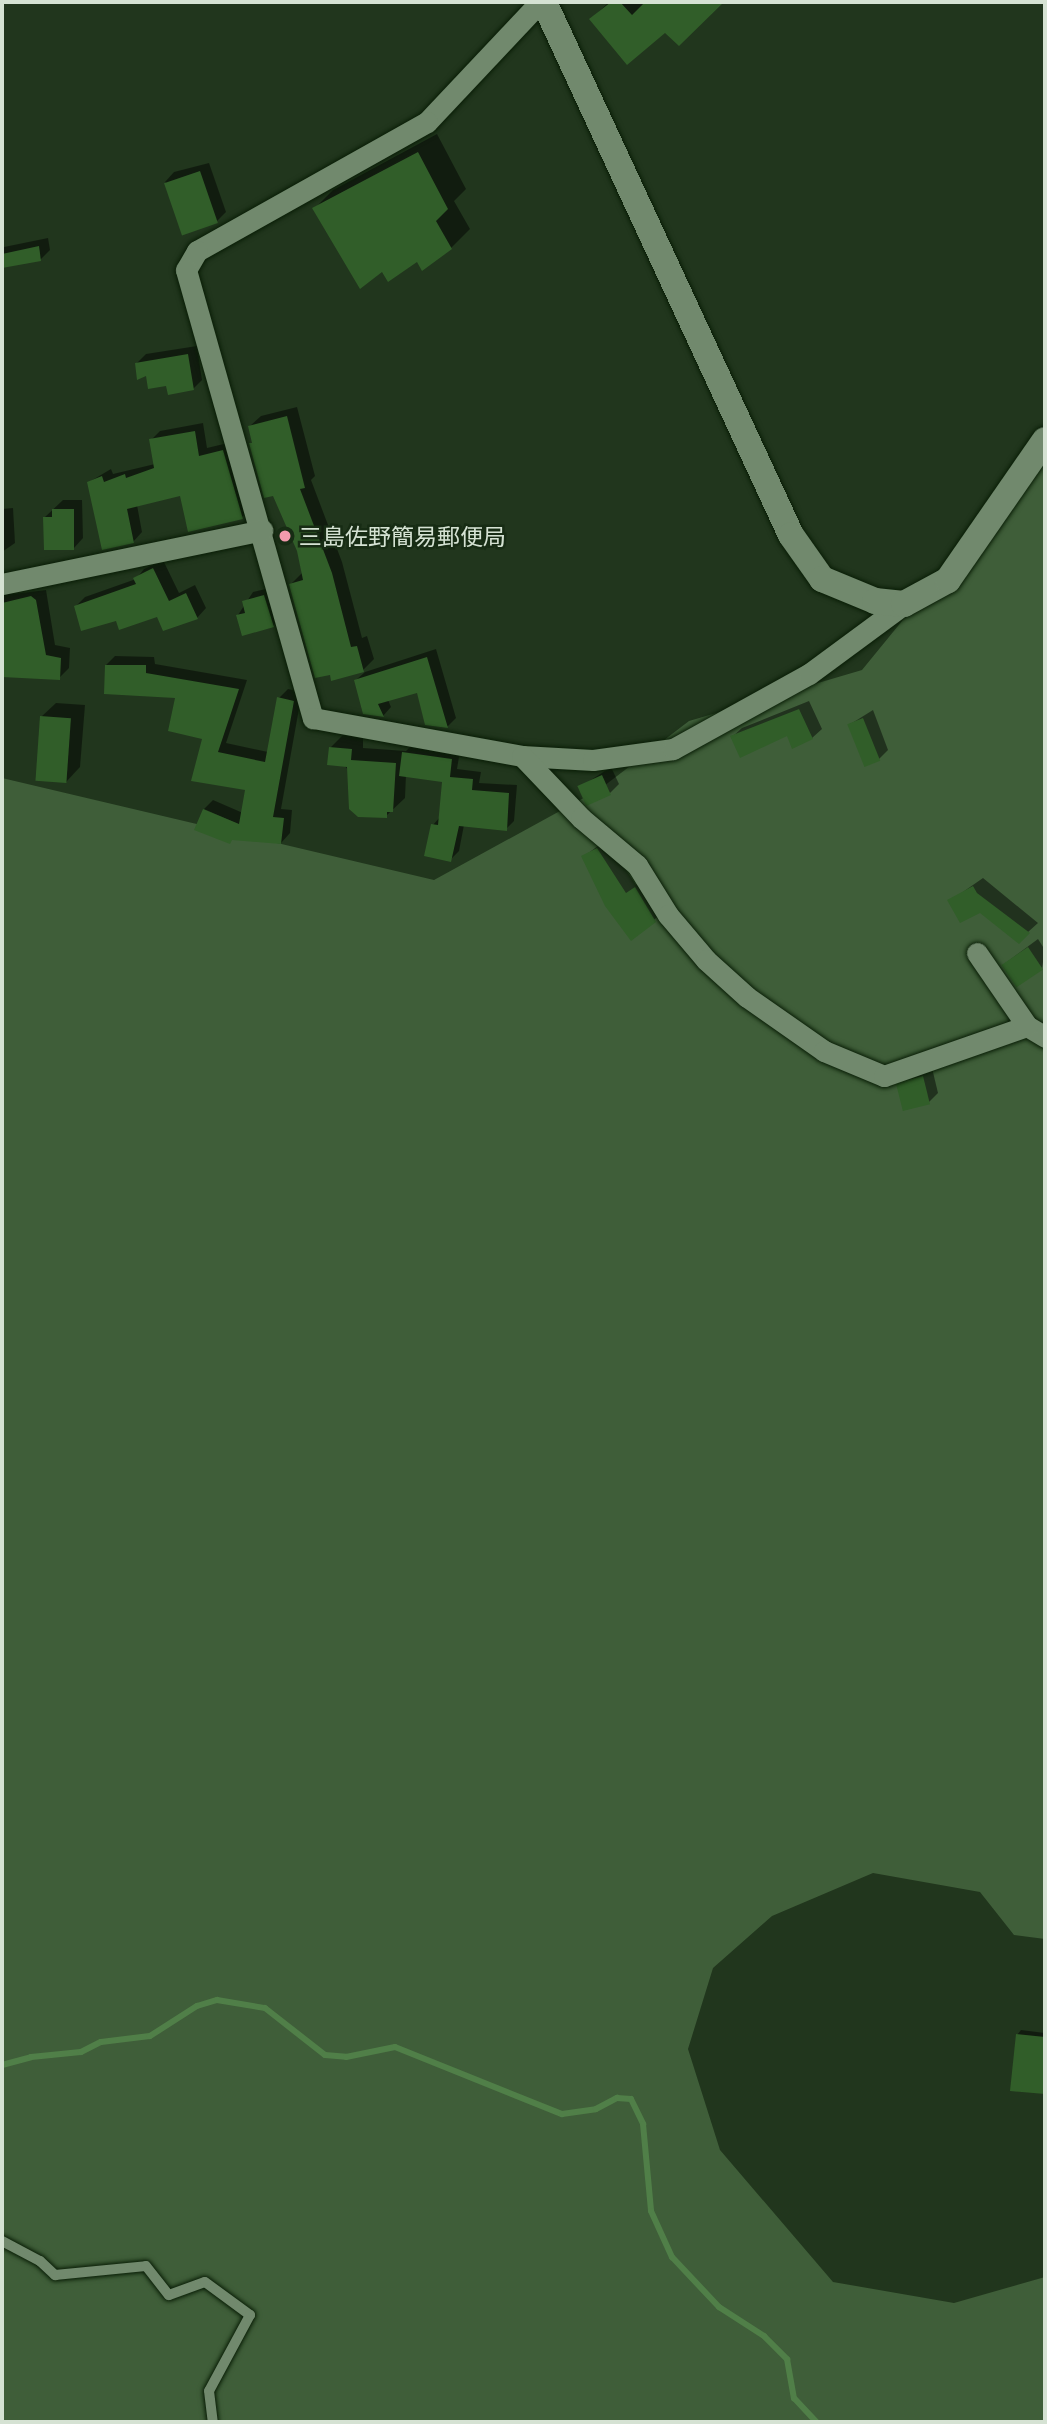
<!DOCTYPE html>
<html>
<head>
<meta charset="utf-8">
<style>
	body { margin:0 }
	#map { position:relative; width:1047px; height:2424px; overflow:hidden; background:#21361d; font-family:"Exo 2","Noto Sans JP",sans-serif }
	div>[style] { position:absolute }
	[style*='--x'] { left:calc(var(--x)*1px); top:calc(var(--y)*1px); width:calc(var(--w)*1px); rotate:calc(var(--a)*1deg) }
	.green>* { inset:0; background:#3f5e39 }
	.shadow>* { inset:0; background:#0007 }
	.stream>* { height:6px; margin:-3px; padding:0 3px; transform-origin:3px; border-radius:3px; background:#507f48 }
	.building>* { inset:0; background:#315e29; transform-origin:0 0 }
	.roads { filter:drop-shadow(0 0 2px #091d06) drop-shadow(0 0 2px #091d06) }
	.service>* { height:10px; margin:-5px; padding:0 5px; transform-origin:5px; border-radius:5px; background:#71896d }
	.minor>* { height:21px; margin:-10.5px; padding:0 10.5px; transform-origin:10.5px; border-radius:10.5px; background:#71896d }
	.tertiary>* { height:26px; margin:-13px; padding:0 13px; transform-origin:13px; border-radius:13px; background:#71896d }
	.dots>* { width:19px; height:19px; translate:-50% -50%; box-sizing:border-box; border:4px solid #172c14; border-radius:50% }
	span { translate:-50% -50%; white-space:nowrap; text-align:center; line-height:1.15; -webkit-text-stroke:5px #172c14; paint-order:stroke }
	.poi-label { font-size:23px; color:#d5e2d3 }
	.left { translate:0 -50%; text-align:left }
	.frame { position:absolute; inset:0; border:4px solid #d5e2d3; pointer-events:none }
</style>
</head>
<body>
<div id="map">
	<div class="green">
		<i style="clip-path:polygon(1045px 446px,1045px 1939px,1014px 1935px,980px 1892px,873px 1873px,772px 1916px,713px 1968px,688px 2049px,720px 2150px,833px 2282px,954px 2303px,1045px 2277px,1045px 2422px,2px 2422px,2px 778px,434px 880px,600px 789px,689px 721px,862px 670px)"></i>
	</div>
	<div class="shadow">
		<i style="clip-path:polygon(609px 2px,721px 2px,679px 44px,666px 31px,591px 19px)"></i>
		<i style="clip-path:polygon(437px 134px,466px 189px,454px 201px,470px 229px,451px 248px,382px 270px,314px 209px,333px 190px)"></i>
		<i style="clip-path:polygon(209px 163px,226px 212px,217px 221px,165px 182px,174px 172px)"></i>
		<i style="clip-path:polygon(48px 238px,50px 250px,41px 259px,2px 266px,4px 247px)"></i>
		<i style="clip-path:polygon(197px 346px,202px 380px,193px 389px,147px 373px,137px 363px,146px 354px)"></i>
		<i style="clip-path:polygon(297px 407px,315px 476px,311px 480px,342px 562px,362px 638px,367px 636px,374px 659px,363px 670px,291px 584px,302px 573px,298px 550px,250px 426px,261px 416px)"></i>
		<i style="clip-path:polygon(203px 423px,207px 448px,232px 442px,251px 508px,242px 517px,182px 494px,137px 505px,142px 532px,133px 542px,89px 482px,111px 469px,113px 474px,155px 464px,151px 440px,160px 431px)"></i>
		<i style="clip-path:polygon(63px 500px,82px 500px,83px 538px,74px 548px,45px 517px)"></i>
		<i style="clip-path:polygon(13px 508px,15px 543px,2px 552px,2px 509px)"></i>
		<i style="clip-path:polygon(163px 560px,179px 593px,195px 585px,206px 608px,197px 618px,158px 614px,117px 619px,76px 606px,85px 597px,136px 579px,144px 569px)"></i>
		<i style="clip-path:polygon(14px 587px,13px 594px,46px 590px,55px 645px,70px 648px,69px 668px,59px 678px,13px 672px,2px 665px,2px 588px)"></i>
		<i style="clip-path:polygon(274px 587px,282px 617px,273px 626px,238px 615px,253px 592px)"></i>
		<i style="clip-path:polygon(436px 649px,456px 718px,448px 726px,427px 723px,418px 691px,388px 700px,391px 707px,383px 716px,356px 680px,365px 672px)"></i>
		<i style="clip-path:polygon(115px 656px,154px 657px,155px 664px,247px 680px,226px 743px,268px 752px,279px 698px,288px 689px,302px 692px,281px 809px,292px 810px,290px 833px,281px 843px,204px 809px,213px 800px,243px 813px,247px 789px,204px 738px,177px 696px,106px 665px)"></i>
		<i style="clip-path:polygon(809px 701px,822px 729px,812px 738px,787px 734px,732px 737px,742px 728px)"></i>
		<i style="clip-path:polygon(56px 703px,85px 705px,80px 767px,66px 782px,41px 717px)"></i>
		<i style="clip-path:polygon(873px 710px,888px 750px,879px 759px,849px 725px)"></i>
		<i style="clip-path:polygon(343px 735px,363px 737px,363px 748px,406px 751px,412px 745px,460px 751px,457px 769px,481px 772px,479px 783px,517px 785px,514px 821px,506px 829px,464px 825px,459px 851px,450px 860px,433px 825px,440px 817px,444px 781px,406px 775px,405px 798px,386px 816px,330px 748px)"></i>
		<i style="clip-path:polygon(611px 767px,619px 784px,610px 793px,580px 787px)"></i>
		<i style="clip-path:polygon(606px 840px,636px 885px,645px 879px,664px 911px,632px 939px,583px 857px)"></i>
		<i style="clip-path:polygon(983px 878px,1038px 923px,1018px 941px,980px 911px,950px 901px)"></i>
		<i style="clip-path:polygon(1038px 939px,1045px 950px,1042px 968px,1003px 965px)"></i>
		<i style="clip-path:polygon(932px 1068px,938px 1093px,929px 1102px,899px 1086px,909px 1076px)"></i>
		<i style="clip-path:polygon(1021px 2030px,1045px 2033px,1045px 2092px,1012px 2089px,1017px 2035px)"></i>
	</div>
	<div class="stream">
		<i style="--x:2;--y:2065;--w:30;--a:-15"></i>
		<i style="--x:31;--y:2057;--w:50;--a:-5.7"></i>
		<i style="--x:81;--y:2052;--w:22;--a:-27"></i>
		<i style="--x:101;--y:2042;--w:49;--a:-7"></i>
		<i style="--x:150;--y:2036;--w:56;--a:-32.6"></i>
		<i style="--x:197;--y:2006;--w:21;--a:-17"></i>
		<i style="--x:217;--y:2000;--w:49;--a:9.5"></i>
		<i style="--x:265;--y:2008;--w:76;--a:38.1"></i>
		<i style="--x:325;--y:2055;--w:21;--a:5"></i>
		<i style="--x:346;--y:2057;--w:50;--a:-11.5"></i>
		<i style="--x:395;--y:2047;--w:180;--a:21.9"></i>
		<i style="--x:562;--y:2114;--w:34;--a:-8"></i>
		<i style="--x:596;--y:2109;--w:24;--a:-28"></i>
		<i style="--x:617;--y:2098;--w:14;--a:4"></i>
		<i style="--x:631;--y:2099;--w:28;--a:64"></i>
		<i style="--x:643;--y:2124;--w:87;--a:84.7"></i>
		<i style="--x:651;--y:2211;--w:51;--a:65.5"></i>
		<i style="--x:672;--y:2257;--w:69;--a:46.8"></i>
		<i style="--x:719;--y:2307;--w:54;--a:32.8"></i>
		<i style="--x:764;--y:2336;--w:33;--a:45"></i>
		<i style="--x:787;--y:2359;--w:40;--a:80"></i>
		<i style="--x:794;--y:2398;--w:33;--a:47"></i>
	</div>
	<div class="building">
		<i style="clip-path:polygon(611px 2px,620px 2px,632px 15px,645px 2px,724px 2px,679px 46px,665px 33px,627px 65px,589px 19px)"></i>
		<i style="clip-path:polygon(418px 152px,448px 209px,436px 221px,452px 249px,422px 271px,417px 262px,388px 282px,382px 272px,360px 289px,312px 208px)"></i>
		<i style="left:200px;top:171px;width:55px;height:38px;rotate:71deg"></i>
		<i style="clip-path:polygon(39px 246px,41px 261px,2px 268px,2px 254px)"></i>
		<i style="clip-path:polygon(188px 354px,194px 390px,168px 395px,166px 386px,148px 389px,146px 376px,137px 380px,135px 363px)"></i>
		<i style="clip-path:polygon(287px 416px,305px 488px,300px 489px,332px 573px,351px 647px,357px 646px,364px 672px,331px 681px,330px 675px,315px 678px,290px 588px,289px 584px,303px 580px,297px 551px,273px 496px,264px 498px,249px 443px,252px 443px,248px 426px)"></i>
		<i style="clip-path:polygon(195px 431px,199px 456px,223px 450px,243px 519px,188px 532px,180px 496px,127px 509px,134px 543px,102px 550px,87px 482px,102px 476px,104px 482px,125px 474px,126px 478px,154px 468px,149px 439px)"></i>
		<i style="clip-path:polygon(52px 509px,74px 509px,74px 550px,44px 550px,43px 517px,52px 517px)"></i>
		<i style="clip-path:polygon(153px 568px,169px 601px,186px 593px,198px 619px,163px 631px,157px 617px,119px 630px,116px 621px,81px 631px,74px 606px,136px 584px,133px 578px)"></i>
		<i style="clip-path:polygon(264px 595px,274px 627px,242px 636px,236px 615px,245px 613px,242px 601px)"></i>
		<i style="clip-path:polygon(31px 596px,36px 600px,46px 655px,61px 658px,60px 680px,2px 677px,2px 603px)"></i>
		<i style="clip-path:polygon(427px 657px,448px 728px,425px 725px,417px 693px,378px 704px,384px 717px,363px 714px,354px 680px)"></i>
		<i style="clip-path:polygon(105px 665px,146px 665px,146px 673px,239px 689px,218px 752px,265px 762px,277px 697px,294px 701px,273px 817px,284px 818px,281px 844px,232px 840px,230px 844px,194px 830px,203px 809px,239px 824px,245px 790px,191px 781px,202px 739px,168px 731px,175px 698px,104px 694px)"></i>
		<i style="clip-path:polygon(799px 709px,813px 739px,792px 749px,787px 736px,740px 758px,730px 736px)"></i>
		<i style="left:40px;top:716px;width:31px;height:65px;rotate:4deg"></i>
		<i style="left:863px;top:718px;width:46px;height:17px;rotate:68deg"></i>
		<i style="clip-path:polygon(329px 747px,352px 749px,351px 760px,396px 763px,393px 812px,387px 812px,387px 818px,358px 817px,349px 809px,347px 767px,327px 765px)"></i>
		<i style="clip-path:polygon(402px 752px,452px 759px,450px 777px,473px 779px,472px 790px,509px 793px,507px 831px,459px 826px,451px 862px,424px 856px,431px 824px,438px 825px,442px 782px,399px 776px)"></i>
		<i style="left:602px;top:775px;width:22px;height:27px;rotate:66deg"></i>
		<i style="clip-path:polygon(597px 848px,626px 893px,635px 887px,656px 922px,631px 941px,605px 906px,581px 856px)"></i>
		<i style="clip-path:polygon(973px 886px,977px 893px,1030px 933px,1019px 944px,980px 913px,960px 923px,947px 900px)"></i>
		<i style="left:1028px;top:947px;width:27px;height:32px;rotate:56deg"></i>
		<i style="left:923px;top:1076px;width:29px;height:28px;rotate:76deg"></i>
		<i style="clip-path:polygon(1016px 2034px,1045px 2037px,1045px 2094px,1010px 2091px)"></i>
	</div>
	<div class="roads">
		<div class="service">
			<i style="--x:2;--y:2241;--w:43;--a:27.8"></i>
			<i style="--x:40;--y:2261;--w:21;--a:43"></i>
			<i style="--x:55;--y:2275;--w:91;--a:-5.6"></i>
			<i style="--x:146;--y:2266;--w:37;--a:52"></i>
			<i style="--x:169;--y:2295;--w:38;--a:-20"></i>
			<i style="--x:205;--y:2282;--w:56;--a:36.3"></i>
			<i style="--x:250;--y:2315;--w:86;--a:118.3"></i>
			<i style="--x:209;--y:2391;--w:31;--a:83"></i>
		</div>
		<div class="minor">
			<i style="--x:540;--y:2;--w:165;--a:133.3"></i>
			<i style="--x:427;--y:122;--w:264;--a:150.7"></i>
			<i style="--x:197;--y:251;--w:22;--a:120"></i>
			<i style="--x:186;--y:270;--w:466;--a:74.2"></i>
			<i style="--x:313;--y:718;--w:212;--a:10.3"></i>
			<i style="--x:522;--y:756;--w:71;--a:3.2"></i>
			<i style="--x:593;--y:760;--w:81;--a:-7.8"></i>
			<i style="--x:673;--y:749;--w:155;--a:-28.9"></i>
			<i style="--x:809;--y:674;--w:118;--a:-36.4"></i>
			<i style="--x:2;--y:584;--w:266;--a:-11.7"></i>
			<i style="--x:522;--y:756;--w:86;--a:46.4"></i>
			<i style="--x:581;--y:818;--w:73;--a:40"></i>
			<i style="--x:637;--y:865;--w:59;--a:58.2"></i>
			<i style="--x:668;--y:915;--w:59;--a:49.8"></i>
			<i style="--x:706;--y:960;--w:55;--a:42.1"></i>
			<i style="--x:747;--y:997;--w:94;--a:35"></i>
			<i style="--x:824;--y:1051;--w:65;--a:22.6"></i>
			<i style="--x:884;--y:1076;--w:151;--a:-19.3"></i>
			<i style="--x:1027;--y:1026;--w:21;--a:31"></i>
			<i style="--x:977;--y:953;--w:88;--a:55.6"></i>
		</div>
		<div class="tertiary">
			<i style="--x:544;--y:2;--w:587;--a:65.14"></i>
			<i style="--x:791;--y:535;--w:54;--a:54.8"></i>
			<i style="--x:822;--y:579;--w:57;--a:22.5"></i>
			<i style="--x:875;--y:601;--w:29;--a:6"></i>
			<i style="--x:904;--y:604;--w:50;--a:-28.6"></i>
			<i style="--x:948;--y:580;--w:170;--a:-55.3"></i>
		</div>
	</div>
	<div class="dots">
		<i style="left:285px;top:536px;background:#f29aad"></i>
	</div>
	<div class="poi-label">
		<span class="left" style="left:299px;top:536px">三島佐野簡易郵便局</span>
	</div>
	<div class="frame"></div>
</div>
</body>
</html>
